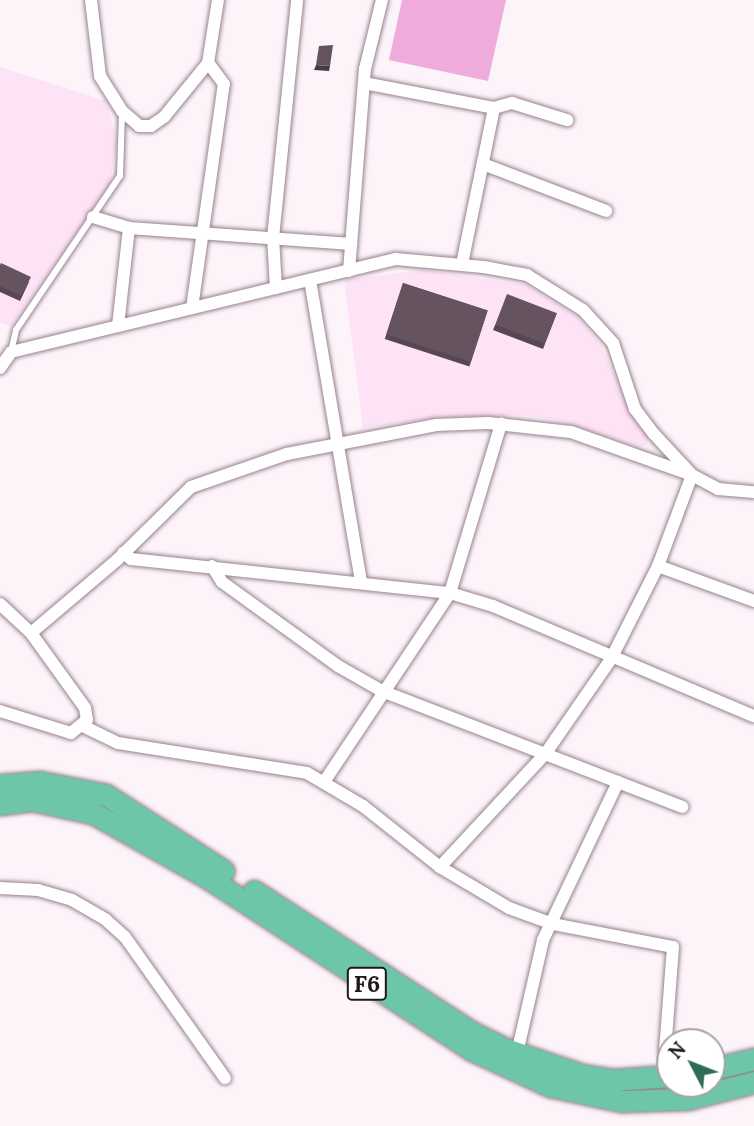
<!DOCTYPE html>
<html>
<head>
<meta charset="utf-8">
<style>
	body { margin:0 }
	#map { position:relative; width:754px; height:1126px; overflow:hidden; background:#fdf4fa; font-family:Lora,serif }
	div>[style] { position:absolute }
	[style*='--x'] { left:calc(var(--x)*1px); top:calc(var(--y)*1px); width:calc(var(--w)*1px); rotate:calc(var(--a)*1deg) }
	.built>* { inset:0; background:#fee2f6 }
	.green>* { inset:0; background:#eeabdc }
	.roads { filter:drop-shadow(0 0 2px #968290) drop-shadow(0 0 2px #968290) }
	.service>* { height:6px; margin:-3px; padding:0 3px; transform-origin:3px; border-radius:3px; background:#fff }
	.minor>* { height:12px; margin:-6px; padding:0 6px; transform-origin:6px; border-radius:6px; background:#fff }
	.trunk>* { height:21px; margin:-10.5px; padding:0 10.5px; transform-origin:10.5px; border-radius:10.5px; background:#6cc6a7 }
	.wall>* { inset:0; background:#574753; transform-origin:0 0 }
	.shaded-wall>* { inset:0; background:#473a43 }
	.building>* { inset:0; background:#655360; transform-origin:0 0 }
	span { translate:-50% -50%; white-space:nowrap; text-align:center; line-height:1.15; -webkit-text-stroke:7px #fff; paint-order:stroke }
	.shield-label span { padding:2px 5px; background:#fff; border:2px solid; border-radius:5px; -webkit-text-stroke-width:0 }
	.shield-label { font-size:23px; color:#20181d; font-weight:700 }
	.north { position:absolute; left:656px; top:1028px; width:70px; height:70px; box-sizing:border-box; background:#fff; border:2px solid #a6a3a5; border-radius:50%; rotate:312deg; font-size:19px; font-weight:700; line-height:28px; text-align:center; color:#20181d }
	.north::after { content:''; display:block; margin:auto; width:24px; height:32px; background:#306b56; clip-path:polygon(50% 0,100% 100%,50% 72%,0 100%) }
</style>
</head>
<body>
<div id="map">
	<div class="built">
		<i style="clip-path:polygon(0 67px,106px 101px,117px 141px,110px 184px,11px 326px,0 323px)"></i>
		<i style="clip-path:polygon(423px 270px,526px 285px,577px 317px,601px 345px,629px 407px,649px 438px,646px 445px,638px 447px,557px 420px,520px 415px,440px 417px,363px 428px,344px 280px)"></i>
	</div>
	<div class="green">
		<i style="clip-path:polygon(402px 0,506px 0,488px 81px,389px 60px)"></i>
	</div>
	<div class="roads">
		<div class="service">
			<i style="--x:11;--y:352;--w:23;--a:-77"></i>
			<i style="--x:16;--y:330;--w:186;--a:-56"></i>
			<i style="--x:120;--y:176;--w:65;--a:-88.2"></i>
		</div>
		<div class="minor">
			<i style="--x:91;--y:0;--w:77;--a:83.2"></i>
			<i style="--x:100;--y:76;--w:41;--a:57.8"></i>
			<i style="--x:122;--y:111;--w:23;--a:41"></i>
			<i style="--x:139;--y:126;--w:12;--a:0"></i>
			<i style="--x:151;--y:126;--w:16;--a:-35"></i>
			<i style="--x:164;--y:117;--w:70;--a:-50.8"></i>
			<i style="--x:208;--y:63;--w:64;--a:-81"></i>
			<i style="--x:364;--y:83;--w:132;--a:10.9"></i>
			<i style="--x:494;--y:108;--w:19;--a:-16"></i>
			<i style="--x:512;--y:103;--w:58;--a:17.2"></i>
			<i style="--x:483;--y:164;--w:132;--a:20.9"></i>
			<i style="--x:93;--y:217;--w:38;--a:17"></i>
			<i style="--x:129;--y:228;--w:223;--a:4.1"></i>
			<i style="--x:462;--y:264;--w:159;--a:-78.4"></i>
			<i style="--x:349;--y:271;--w:203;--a:-85.5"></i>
			<i style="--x:365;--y:69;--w:71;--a:-76.2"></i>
			<i style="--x:310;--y:280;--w:305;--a:80.4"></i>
			<i style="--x:276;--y:288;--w:50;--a:-93.4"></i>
			<i style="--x:273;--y:238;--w:239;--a:-84.2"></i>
			<i style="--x:192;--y:308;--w:226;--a:-81.9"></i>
			<i style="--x:224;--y:84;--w:26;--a:-127"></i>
			<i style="--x:118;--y:326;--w:99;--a:-83.6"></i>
			<i style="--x:0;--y:368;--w:19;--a:-55"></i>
			<i style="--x:11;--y:352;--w:396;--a:-13.6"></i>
			<i style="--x:396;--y:259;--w:88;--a:5.2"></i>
			<i style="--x:484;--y:267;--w:44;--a:10.5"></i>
			<i style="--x:527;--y:275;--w:66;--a:32"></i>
			<i style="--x:583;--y:310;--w:45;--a:47.7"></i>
			<i style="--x:613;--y:343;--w:70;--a:71.6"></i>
			<i style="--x:635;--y:409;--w:31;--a:53"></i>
			<i style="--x:654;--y:434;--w:56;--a:47.2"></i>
			<i style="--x:692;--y:475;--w:30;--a:28"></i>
			<i style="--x:718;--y:489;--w:36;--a:5"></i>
			<i style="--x:123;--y:553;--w:10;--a:37"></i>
			<i style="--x:131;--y:559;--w:321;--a:6.1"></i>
			<i style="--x:450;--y:593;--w:45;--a:16.8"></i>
			<i style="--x:493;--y:606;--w:283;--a:22.9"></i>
			<i style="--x:212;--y:566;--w:19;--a:58"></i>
			<i style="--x:222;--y:582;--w:143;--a:35.9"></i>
			<i style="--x:338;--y:666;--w:51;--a:29.6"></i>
			<i style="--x:382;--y:691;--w:322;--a:21.1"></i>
			<i style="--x:658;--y:566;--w:102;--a:20"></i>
			<i style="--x:0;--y:604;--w:42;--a:43.1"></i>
			<i style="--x:31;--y:633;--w:92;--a:54.2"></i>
			<i style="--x:85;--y:708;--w:12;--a:81"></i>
			<i style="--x:87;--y:720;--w:21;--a:141"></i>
			<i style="--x:71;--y:733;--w:74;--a:-162.8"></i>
			<i style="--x:31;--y:633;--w:113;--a:-40.3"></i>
			<i style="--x:117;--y:560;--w:104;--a:-44.6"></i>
			<i style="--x:191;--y:487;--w:102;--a:-19"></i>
			<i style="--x:287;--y:454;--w:152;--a:-11"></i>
			<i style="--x:436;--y:425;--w:52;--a:-2.2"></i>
			<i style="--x:488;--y:423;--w:83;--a:6.2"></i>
			<i style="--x:571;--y:432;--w:128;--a:19.6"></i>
			<i style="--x:692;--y:475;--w:97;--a:110.5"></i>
			<i style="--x:658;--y:566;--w:104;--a:116.8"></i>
			<i style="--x:611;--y:659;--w:114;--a:124.7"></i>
			<i style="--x:546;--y:753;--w:156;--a:132.9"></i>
			<i style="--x:83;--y:726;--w:39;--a:26"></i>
			<i style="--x:118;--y:743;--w:191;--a:9"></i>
			<i style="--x:307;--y:773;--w:65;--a:30.5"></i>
			<i style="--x:363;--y:806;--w:98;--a:38.4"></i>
			<i style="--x:440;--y:867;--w:80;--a:30.7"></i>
			<i style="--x:509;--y:908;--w:47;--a:20"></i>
			<i style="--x:553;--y:924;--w:122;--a:10.9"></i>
			<i style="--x:673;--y:947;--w:105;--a:94.4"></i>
			<i style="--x:324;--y:782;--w:227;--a:-56.3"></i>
			<i style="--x:450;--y:593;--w:177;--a:-73.2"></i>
			<i style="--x:0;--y:888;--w:38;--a:3"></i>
			<i style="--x:38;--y:890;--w:35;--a:16"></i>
			<i style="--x:72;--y:900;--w:39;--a:30"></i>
			<i style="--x:106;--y:920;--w:25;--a:42"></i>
			<i style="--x:125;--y:937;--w:173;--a:54.7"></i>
			<i style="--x:517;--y:1053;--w:116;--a:-77"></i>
			<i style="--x:543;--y:940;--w:175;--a:-64.6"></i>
		</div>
		<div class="trunk">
			<i style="--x:0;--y:785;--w:40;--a:-4.3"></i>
			<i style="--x:40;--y:782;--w:67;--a:11.1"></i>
			<i style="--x:106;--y:795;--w:140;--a:32.8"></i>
			<i style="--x:0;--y:804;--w:32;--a:-7"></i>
			<i style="--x:32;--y:800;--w:62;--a:12"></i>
			<i style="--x:93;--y:813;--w:129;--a:29.4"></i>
			<i style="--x:205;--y:876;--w:316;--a:33.1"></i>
			<i style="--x:470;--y:1049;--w:88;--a:24.8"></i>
			<i style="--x:550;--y:1086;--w:74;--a:11.8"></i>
			<i style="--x:622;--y:1101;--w:65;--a:-1.8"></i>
			<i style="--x:687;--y:1099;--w:69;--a:-14.2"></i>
			<i style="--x:254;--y:891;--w:261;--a:33"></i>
			<i style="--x:473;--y:1033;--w:39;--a:26"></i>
			<i style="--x:508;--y:1050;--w:78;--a:18.7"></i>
			<i style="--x:582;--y:1075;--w:30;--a:9"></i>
			<i style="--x:612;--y:1080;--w:58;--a:-3.9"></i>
			<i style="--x:712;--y:1069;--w:43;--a:-13.4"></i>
		</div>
	</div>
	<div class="wall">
		<i style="clip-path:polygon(0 265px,29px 282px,20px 301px,0 292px)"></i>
		<i style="left:403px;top:283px;width:89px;height:59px;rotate:18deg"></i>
		<i style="clip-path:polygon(557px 313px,543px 349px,493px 330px,495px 325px)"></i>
	</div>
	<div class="shaded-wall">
		<i style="clip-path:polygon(316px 65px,330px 66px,329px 71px,314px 70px)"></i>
	</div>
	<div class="building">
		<i style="clip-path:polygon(333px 45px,330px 66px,316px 65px,319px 46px)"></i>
		<i style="clip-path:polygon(1px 263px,31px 277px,21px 296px,0 286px,0 265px)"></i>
		<i style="left:403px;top:283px;width:89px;height:54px;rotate:18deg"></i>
		<i style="left:507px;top:294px;width:53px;height:33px;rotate:21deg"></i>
	</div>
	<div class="shield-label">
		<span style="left:367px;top:984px">F6</span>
	</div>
	<div class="north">N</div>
</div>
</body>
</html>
